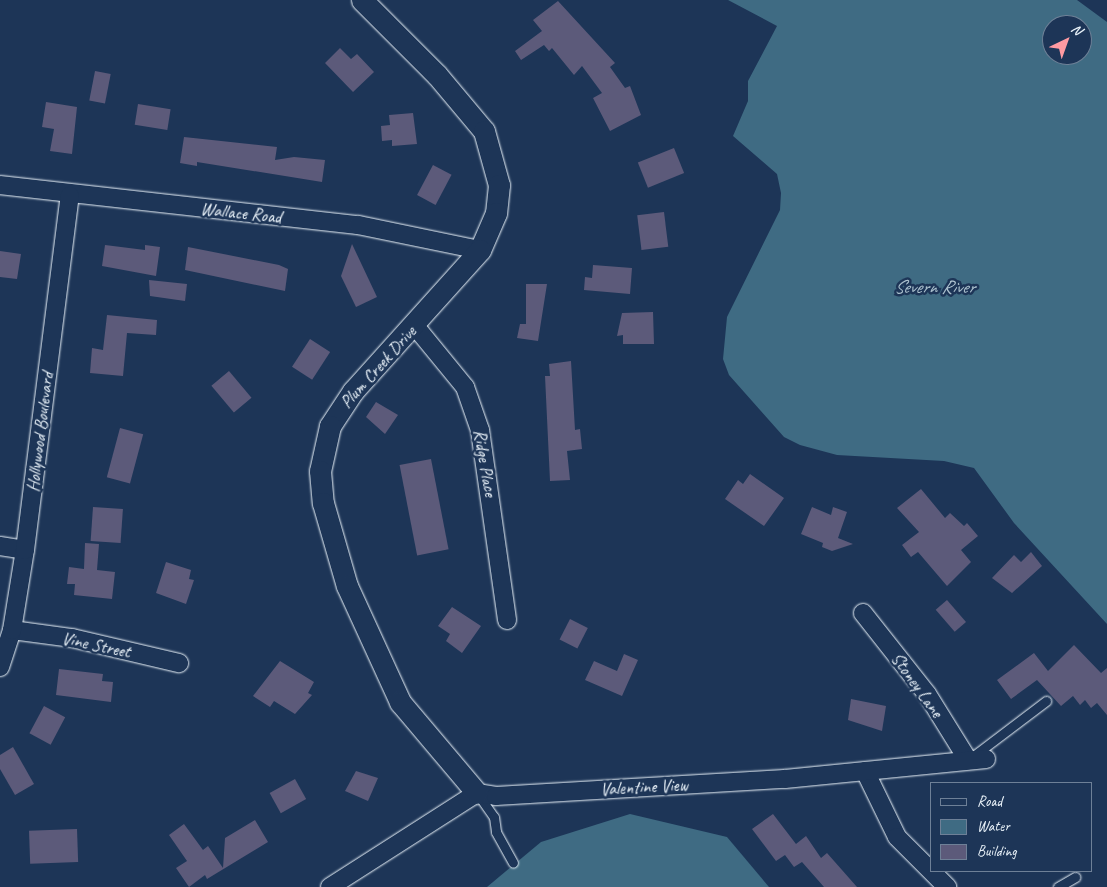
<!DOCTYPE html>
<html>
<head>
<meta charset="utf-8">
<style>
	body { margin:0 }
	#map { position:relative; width:1107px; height:887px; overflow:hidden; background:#1d3557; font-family:Caveat,sans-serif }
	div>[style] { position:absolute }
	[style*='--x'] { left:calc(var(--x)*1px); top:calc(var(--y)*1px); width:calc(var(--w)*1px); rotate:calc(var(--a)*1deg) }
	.water>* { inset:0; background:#3f6b83 }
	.building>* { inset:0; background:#5c5a7a; transform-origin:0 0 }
	.roads { filter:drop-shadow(0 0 1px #e8f1f8) drop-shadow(0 0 1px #e8f1f8) }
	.service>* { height:9px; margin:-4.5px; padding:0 4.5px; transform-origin:4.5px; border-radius:4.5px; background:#1d3557 }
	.minor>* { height:18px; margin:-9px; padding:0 9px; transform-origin:9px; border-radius:9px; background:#1d3557 }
	.tertiary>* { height:21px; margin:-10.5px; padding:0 10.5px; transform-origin:10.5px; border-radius:10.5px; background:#1d3557 }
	span { translate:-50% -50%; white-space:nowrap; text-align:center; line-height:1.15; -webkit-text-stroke:5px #1d3557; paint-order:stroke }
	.street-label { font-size:18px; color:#e8f1f8 }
	.water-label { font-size:19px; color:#adc2cf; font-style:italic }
	.legend { position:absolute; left:930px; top:782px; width:162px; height:90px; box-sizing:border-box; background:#1d3557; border:1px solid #6e8097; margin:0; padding:6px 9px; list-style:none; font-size:15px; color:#e8f1f8 }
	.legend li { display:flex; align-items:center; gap:10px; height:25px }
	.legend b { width:25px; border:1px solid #6e8097 }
	.north { position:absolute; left:1042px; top:15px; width:50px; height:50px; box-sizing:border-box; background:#1d3557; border:1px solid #6e8097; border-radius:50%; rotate:42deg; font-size:14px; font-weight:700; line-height:20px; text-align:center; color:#e8f1f8 }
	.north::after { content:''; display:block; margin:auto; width:18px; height:22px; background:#ff9aa2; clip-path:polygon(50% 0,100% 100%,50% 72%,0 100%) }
</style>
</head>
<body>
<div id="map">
	<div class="water">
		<i style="clip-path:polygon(evenodd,728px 0,1077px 0,1107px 22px,1107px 624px,1014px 523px,974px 468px,944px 461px,837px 455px,800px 445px,784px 437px,729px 375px,723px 359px,727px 317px,780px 210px,781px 193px,777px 174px,733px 136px,748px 101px,748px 81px,777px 26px,728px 0,1052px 25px,1082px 25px,1082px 55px,1052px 55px,1052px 25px)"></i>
		<i style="clip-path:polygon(630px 814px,727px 837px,769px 887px,487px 887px,541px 842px)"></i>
	</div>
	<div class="building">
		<i style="clip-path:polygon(558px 1px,615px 63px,610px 67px,625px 88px,630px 86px,641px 115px,610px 131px,593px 98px,602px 93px,582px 66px,574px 75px,552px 48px,549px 51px,544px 45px,521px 60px,515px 51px,542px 31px,533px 20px)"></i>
		<i style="clip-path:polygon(340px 48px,351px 59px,357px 54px,374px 72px,353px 92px,325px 63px)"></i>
		<i style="left:95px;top:71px;width:16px;height:30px;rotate:11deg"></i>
		<i style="clip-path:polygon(46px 102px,77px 107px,72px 154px,50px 151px,54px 129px,42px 127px)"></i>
		<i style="left:138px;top:104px;width:33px;height:21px;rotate:9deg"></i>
		<i style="clip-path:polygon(413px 113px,417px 144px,392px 146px,392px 140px,382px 141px,381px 126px,390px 125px,389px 115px)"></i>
		<i style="clip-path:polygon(184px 137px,277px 147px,275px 160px,294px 157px,325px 160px,322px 182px,197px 162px,197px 166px,180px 163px)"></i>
		<i style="left:674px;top:148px;width:27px;height:39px;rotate:68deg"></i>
		<i style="left:433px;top:165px;width:21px;height:34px;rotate:28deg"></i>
		<i style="left:664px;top:212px;width:35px;height:27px;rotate:83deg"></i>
		<i style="clip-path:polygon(352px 244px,377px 297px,356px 307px,341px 276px)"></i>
		<i style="clip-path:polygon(105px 245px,145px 250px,145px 245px,160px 247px,156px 276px,102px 266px)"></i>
		<i style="clip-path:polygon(188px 247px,279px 265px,288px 269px,285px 291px,185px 270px)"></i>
		<i style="clip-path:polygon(0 251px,21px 254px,17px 279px,0 277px)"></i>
		<i style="clip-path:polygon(593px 265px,632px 268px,630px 294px,584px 290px,585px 277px,592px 278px)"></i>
		<i style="clip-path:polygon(149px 280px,187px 284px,185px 301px,150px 296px)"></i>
		<i style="clip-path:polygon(526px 284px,547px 284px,538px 341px,517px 338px,520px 324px,526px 324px)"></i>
		<i style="clip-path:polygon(653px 312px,654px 344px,623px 344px,623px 335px,617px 336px,622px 313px)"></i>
		<i style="clip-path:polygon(107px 315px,157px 320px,156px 335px,127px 333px,123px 376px,90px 373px,92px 348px,103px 350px)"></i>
		<i style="left:310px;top:339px;width:24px;height:33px;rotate:33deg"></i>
		<i style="clip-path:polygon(571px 361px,575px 430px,580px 429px,582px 449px,567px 451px,570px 480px,550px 481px,545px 376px,550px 376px,549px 364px)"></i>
		<i style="left:229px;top:371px;width:35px;height:23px;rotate:50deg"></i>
		<i style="clip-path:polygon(376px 402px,398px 415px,385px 434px,366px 417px)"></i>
		<i style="left:120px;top:428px;width:24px;height:51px;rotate:15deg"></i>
		<i style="left:431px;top:459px;width:92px;height:32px;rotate:79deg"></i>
		<i style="clip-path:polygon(750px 474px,784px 498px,764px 526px,725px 499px,738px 480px,743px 484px)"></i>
		<i style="clip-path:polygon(921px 489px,945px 518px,950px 513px,964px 526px,967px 523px,978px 536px,961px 550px,971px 562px,947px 586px,918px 552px,911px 557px,902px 545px,919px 532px,897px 508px)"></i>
		<i style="left:93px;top:507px;width:30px;height:34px;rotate:4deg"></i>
		<i style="clip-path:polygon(812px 507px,831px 515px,833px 507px,847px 512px,838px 538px,853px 544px,832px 551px,822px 547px,823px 543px,801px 534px)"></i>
		<i style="clip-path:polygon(85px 543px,99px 544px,97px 570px,115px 572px,112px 599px,74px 595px,75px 584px,67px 584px,69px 567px,84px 569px)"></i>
		<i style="clip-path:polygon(1031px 552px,1042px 566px,1012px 593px,992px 578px,1014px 555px,1021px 562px)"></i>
		<i style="clip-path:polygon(166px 562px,191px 570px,189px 579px,194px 580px,186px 604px,156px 593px)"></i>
		<i style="left:947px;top:600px;width:29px;height:15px;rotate:49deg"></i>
		<i style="clip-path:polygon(452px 607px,481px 626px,462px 653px,446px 641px,450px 634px,438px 626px)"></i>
		<i style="left:570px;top:619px;width:20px;height:23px;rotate:27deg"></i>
		<i style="clip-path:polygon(1074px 645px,1101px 673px,1107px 668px,1107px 715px,1097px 703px,1091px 708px,1085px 700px,1080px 705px,1073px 696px,1061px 706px,1037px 680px,1011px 699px,997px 680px,1034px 653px,1048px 671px)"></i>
		<i style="clip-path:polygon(624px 654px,638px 660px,622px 696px,585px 680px,594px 661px,617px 671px)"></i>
		<i style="clip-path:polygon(280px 661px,314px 682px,308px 693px,312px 695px,295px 714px,274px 701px,270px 707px,253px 696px)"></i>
		<i style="clip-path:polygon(59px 669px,103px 674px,102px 681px,113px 682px,111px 702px,56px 695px)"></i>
		<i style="clip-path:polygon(851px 699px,886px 706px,882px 731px,848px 720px)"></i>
		<i style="left:44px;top:706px;width:24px;height:31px;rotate:28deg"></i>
		<i style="clip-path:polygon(13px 747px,34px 784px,15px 795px,0 769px,0 755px)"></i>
		<i style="clip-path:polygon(356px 771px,378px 778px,368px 801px,345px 791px)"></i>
		<i style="left:295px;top:779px;width:23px;height:29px;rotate:61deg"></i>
		<i style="clip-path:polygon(773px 814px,796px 844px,806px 836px,821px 858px,827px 853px,857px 887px,824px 887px,802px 862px,794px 867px,785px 855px,776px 861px,752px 829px)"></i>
		<i style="clip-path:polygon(255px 820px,268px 842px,207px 879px,205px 875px,189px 887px,176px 868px,187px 861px,169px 835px,184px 824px,203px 850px,208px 846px,223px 868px,225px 838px)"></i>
		<i style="left:77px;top:829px;width:33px;height:48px;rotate:88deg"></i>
	</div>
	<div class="roads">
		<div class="service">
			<i style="--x:972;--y:757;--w:93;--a:-37.1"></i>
			<i style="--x:477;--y:793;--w:29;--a:55"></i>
			<i style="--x:494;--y:817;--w:15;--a:82"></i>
			<i style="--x:496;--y:832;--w:35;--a:61"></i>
			<i style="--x:1058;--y:887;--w:20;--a:-30"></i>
		</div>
		<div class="minor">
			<i style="--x:0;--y:185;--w:360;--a:6.4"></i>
			<i style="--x:358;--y:225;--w:125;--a:11.6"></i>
			<i style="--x:415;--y:326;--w:79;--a:50.7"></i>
			<i style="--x:465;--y:387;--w:46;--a:70.8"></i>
			<i style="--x:480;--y:430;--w:192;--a:81.9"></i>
			<i style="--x:0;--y:546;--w:25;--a:9"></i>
			<i style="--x:863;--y:613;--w:103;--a:51.7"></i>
			<i style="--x:927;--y:694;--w:78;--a:58.2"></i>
			<i style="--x:12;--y:630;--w:61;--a:7.6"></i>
			<i style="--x:72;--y:638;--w:110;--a:13.2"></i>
			<i style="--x:0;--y:667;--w:39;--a:-72"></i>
			<i style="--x:12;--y:630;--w:81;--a:-80.8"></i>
			<i style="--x:25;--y:550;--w:357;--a:-82.8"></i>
			<i style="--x:865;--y:771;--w:73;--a:64.1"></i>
			<i style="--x:897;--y:837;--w:71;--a:45"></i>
			<i style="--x:330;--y:887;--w:174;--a:-32.6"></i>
			<i style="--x:477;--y:793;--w:19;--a:9"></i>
			<i style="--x:496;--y:796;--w:289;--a:-3.4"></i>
			<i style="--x:785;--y:779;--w:202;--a:-5.7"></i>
		</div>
		<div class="tertiary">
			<i style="--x:362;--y:0;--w:106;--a:45"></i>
			<i style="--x:437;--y:75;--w:73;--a:50"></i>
			<i style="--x:484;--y:131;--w:56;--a:74.5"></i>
			<i style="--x:499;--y:185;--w:28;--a:96"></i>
			<i style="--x:496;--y:213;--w:40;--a:113.4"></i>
			<i style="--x:480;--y:250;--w:190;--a:132"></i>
			<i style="--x:353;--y:391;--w:42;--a:123.3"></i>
			<i style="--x:330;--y:426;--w:46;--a:102.5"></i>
			<i style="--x:320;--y:471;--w:32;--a:85"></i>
			<i style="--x:323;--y:503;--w:86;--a:73.9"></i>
			<i style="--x:347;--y:586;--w:128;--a:65.4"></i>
			<i style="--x:400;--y:702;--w:119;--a:49.8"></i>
		</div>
	</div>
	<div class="street-label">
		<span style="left:241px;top:213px;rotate:6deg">Wallace Road</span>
		<span style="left:378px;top:367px;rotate:-48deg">Plum Creek Drive</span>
		<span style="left:40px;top:432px;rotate:-83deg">Hollywood Boulevard</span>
		<span style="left:485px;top:463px;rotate:80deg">Ridge Place</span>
		<span style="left:96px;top:645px;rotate:12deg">Vine Street</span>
		<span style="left:917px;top:685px;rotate:54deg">Stoney Lane</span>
		<span style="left:644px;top:787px;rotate:-3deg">Valentine View</span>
	</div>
	<div class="water-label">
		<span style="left:934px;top:288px">Severn River</span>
	</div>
	<ul class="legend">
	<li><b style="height:6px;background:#1d3557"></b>Road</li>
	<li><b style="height:14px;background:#3f6b83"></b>Water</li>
	<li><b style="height:14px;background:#5c5a7a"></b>Building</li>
	</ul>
	<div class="north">N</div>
</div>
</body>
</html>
